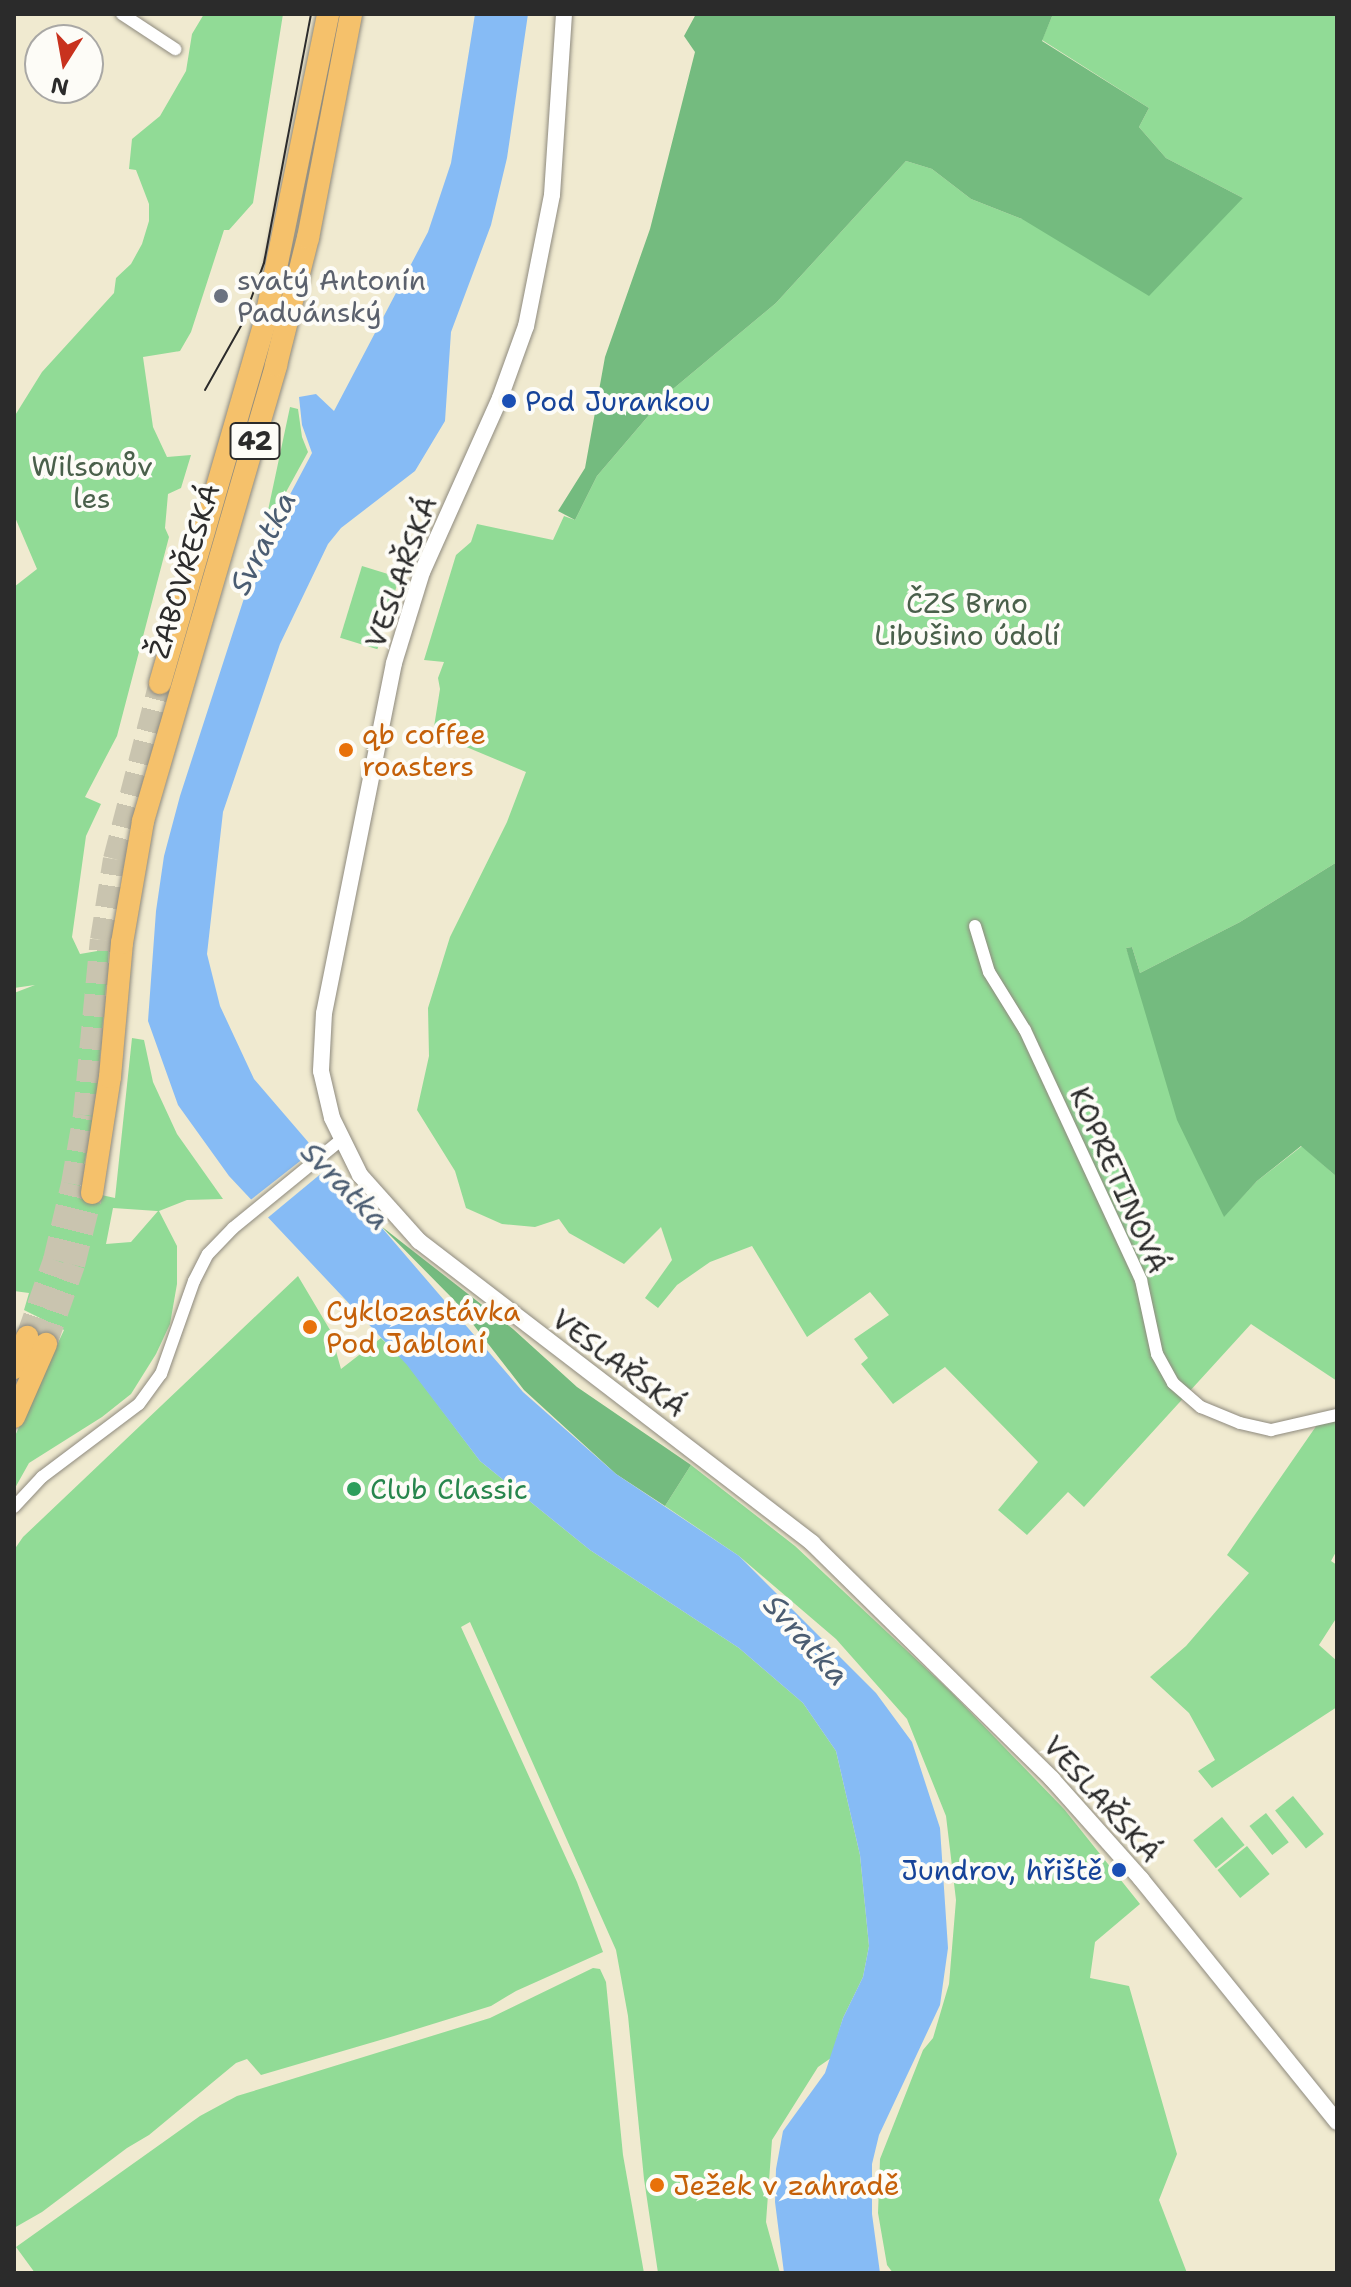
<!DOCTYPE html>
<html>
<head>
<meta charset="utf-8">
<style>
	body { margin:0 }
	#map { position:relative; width:1351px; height:2287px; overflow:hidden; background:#f0ead0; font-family:"Shantell Sans",sans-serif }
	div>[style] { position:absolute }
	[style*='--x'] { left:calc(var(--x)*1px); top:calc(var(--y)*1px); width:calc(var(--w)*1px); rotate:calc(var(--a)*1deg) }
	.green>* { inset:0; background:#91db96; transform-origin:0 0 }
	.forest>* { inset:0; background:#74bb7f }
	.water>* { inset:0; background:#86bbf5 }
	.pier>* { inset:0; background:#f0ead0 }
	.trunk-tunnel>* { height:22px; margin-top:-11px; transform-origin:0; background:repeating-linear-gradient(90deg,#c9c4af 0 22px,transparent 0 33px) }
	.roads { filter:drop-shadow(0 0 2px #8e8a7e) drop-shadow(0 0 2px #8e8a7e) }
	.minor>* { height:12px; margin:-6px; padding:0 6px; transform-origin:6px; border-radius:6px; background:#fff }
	.tertiary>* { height:16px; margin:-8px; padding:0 8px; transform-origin:8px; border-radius:8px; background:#fff }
	.trunk>* { height:22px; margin:-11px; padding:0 11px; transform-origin:11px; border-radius:11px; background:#f5c16b }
	.tram>* { height:2px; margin:-1px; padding:0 1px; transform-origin:1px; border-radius:1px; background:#2b2b2b }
	.dots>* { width:22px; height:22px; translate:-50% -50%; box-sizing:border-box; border:4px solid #fdfcf7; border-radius:50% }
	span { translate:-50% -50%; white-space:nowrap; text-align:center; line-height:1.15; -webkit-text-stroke:8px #fdfcf7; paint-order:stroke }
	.shield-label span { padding:2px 6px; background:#fdfcf7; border:2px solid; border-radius:6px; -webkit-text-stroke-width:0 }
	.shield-label { font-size:26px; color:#2b2b2b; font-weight:700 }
	.worship-label { font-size:28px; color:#5b616d }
	.left { translate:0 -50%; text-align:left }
	.transit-label { font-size:28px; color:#164399 }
	.right { translate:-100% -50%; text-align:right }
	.park-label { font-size:28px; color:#4a604b }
	.street-label { font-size:28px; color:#2b2b2b }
	.food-label { font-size:28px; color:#c56008 }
	.leisure-label { font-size:28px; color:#27864d }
	.water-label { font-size:30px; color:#4b5d72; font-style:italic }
	.frame { position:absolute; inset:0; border:16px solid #2b2b2b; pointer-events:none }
	.north { position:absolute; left:24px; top:24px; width:80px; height:80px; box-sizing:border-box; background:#fdfcf7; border:2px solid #a9a8a5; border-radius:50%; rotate:191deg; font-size:22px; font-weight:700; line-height:32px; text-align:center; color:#2b2b2b }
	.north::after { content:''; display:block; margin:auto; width:28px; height:36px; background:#c8321e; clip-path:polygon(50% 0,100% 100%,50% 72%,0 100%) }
</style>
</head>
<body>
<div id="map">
	<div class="green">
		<i style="clip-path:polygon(evenodd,204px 14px,283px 14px,253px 203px,229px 230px,224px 230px,191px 332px,180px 351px,143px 357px,153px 427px,167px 457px,191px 455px,181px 488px,168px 494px,165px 528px,169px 537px,117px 736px,85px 797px,101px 804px,86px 836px,72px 937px,80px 954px,109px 949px,96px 1105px,79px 1190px,115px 1198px,132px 1038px,144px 1040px,153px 1082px,177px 1134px,223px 1199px,187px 1200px,159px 1211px,177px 1246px,177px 1284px,170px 1324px,156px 1354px,131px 1394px,102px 1417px,29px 1463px,15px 1488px,14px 1438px,64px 1330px,24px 1310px,29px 1293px,14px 1291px,14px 993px,35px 985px,14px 988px,14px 587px,37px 569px,14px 515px,14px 417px,42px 372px,114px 293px,116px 278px,131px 264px,142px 244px,149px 221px,149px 204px,136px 170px,129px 169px,132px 139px,160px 116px,186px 71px,192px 34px,204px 14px,113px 1208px,157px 1211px,158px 1211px,131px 1242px,106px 1244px,113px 1208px)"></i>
		<i style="clip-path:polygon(1053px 14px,1337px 14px,1337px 862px,1240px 922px,1140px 973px,1132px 947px,1126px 948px,1224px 1216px,1257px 1181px,1302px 1146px,1337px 1177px,1337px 1381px,1251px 1324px,1084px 1507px,1068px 1492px,1027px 1535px,998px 1510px,1038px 1462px,945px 1367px,893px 1404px,861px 1364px,868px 1358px,854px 1339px,889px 1315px,870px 1292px,807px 1337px,752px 1246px,710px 1262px,677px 1285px,658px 1308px,645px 1298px,672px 1260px,661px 1227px,624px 1264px,569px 1233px,559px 1219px,535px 1227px,502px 1224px,466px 1208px,455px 1171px,417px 1110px,429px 1056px,428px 1008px,450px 937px,507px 822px,526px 772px,433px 733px,440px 689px,438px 678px,444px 662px,424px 660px,456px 555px,471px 542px,477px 524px,553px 540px,564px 516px,575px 520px,597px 476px,667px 394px,776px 303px,906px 161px,932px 169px,971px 199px,1022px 219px,1243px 198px,1166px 158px,1139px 127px,1149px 108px,1042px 40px)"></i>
		<i style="clip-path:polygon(290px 407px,298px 409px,302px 437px,308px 452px,263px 534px)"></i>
		<i style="left:362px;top:566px;width:39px;height:75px;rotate:17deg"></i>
		<i style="clip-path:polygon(298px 1276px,330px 1330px,341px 1369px,381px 1338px,408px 1365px,480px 1461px,590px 1550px,739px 1648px,803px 1703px,836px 1751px,860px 1855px,869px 1946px,863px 1977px,843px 2018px,831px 2058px,818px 2067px,772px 2140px,766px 2222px,780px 2273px,658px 2273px,644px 2179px,628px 2016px,616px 1950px,470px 1622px,461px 1627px,577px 1882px,603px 1952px,516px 1991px,491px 2006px,394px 2036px,261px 2075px,247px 2059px,236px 2063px,149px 2135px,127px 2148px,42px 2212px,14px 2228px,14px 1550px,23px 1537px)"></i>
		<i style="clip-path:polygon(1337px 1418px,1337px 1550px,1331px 1561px,1337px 1565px,1337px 1617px,1319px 1645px,1337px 1661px,1337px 1707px,1212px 1788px,1198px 1771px,1215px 1760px,1189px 1713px,1150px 1677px,1186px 1646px,1249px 1573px,1227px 1555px,1319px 1422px)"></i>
		<i style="clip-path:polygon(691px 1465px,795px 1546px,950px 1691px,1064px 1809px,1140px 1904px,1095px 1942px,1090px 1978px,1129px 1986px,1177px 2154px,1159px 2200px,1187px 2273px,893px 2273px,887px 2265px,878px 2213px,880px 2159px,923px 2050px,933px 2038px,949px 1984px,956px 1900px,946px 1816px,907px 1719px,836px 1639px,739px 1556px,665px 1506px)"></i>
		<i style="left:1293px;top:1796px;width:49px;height:23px;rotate:51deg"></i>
		<i style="left:1266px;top:1813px;width:37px;height:21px;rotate:52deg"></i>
		<i style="left:1222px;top:1817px;width:36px;height:37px;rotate:51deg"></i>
		<i style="left:1247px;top:1846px;width:36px;height:38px;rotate:51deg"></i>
		<i style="clip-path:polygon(593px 1968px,600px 1969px,606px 1982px,623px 2155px,644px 2273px,35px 2273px,16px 2247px,200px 2116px,237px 2096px,490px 2018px)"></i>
	</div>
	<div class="forest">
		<i style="clip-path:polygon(696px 14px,1053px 14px,1042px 41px,1149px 108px,1139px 127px,1166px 158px,1243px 198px,1149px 296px,1022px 219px,971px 199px,932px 169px,906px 161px,776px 303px,667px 394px,597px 476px,575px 520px,558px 511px,585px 468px,605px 357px,650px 229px,695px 52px,684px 36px)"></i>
		<i style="clip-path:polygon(1337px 862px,1337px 1177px,1301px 1146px,1257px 1181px,1224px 1217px,1177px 1120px,1126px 948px,1132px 947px,1140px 973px,1240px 922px)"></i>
		<i style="clip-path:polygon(381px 1226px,513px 1329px,577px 1387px,691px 1465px,665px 1506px,616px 1474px,524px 1390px,455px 1301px)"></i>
	</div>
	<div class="water">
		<i style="clip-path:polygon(475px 14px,528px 14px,507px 158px,491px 225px,451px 332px,445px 421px,415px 471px,341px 528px,328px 544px,280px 644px,223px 812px,207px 954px,220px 1006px,254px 1079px,523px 1392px,616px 1474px,739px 1556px,876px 1693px,912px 1742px,940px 1828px,948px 1948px,940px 2005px,879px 2135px,872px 2164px,872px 2214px,880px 2273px,784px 2273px,775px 2202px,776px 2169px,783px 2131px,825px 2073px,843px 2018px,863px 1977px,869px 1946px,860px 1855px,836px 1751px,803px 1703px,739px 1648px,590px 1550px,480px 1461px,407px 1365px,229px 1176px,178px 1105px,148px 1021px,156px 911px,164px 856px,180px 796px,258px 555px,312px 453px,302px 425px,299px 397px,316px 394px,334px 411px,428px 232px,451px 163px)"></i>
	</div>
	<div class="pier">
		<i style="clip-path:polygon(318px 1147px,331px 1163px,329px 1167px,265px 1220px,248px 1202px)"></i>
	</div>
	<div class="trunk-tunnel">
		<i style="--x:27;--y:1337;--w:82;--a:-70.7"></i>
		<i style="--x:54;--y:1260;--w:78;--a:-76.7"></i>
		<i style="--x:72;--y:1184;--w:70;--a:-80.1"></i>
		<i style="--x:84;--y:1115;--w:176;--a:-84.5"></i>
		<i style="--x:101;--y:940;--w:82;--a:-80.9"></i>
		<i style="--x:114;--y:859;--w:182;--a:-75.4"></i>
		<i style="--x:46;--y:1344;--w:84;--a:-70.5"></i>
		<i style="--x:74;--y:1265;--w:74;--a:-76"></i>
	</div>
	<div class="roads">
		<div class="minor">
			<i style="--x:122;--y:14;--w:64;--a:33.4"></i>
			<i style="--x:975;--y:926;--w:48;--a:73.1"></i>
			<i style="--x:989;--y:972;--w:68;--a:58.2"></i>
			<i style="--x:1025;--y:1030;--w:276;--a:65.1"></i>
			<i style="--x:1141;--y:1280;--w:76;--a:77.8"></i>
			<i style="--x:1157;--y:1354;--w:33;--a:61"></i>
			<i style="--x:1173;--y:1383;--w:37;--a:41"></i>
			<i style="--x:1201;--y:1407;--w:42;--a:22.3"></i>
			<i style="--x:1240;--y:1423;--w:32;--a:13"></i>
			<i style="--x:1271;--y:1430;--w:68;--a:-12.8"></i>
			<i style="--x:14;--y:1507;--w:41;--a:-47"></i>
			<i style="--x:42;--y:1477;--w:121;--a:-37"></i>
			<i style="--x:139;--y:1404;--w:37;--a:-54"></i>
			<i style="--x:161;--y:1374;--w:99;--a:-70.5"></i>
			<i style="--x:194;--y:1281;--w:30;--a:-63"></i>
			<i style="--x:208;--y:1254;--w:36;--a:-46"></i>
			<i style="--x:233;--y:1228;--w:139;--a:-39.2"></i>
		</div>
		<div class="tertiary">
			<i style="--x:564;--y:14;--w:181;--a:93.8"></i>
			<i style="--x:552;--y:195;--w:134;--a:101.2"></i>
			<i style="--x:526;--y:326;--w:77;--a:109.9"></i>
			<i style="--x:500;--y:398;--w:191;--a:114.1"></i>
			<i style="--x:422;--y:572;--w:95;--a:107.1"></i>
			<i style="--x:394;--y:663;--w:357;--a:101.3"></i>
			<i style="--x:324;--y:1013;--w:58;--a:93"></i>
			<i style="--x:321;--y:1071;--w:48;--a:76.8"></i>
			<i style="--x:332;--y:1118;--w:64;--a:63.8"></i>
			<i style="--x:360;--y:1175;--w:89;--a:48.2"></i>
			<i style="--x:419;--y:1241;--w:496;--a:37.5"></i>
			<i style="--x:812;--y:1543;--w:337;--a:44.5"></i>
			<i style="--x:1052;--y:1779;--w:134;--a:48.3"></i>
			<i style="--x:1141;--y:1879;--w:312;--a:51.1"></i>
		</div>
		<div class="trunk">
			<i style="--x:160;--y:683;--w:381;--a:-73.8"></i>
			<i style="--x:266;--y:317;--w:309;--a:-78.4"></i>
			<i style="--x:92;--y:1193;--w:117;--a:-81.2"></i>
			<i style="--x:110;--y:1077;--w:135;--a:-84.9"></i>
			<i style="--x:122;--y:943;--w:124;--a:-80.2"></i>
			<i style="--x:143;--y:821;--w:475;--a:-73.7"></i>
			<i style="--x:276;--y:365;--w:131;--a:-75.9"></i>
			<i style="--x:308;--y:238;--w:228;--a:-79.1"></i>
			<i style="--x:14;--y:1368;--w:34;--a:-67"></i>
			<i style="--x:14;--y:1417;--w:80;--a:-66.3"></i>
		</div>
	</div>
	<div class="tram">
		<i style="--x:205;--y:390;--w:76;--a:-60.7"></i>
		<i style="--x:242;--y:324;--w:65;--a:-70.2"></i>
		<i style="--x:264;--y:263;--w:253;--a:-79.3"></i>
	</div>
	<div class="dots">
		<i style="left:221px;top:296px;background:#6b7280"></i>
		<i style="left:509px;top:401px;background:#1a4fb4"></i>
		<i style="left:346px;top:750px;background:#e8710a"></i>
		<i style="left:310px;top:1327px;background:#e8710a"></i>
		<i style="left:354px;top:1489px;background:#2e9e5b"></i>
		<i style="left:1119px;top:1870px;background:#1a4fb4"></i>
		<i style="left:657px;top:2185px;background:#e8710a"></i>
	</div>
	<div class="shield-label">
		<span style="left:255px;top:441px">42</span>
	</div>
	<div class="worship-label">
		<span class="left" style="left:237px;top:296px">svatý Antonín<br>Paduánský</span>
	</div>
	<div class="transit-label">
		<span class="left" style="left:525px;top:401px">Pod Jurankou</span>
		<span class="right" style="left:1103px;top:1870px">Jundrov, hřiště</span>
	</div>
	<div class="park-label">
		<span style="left:92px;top:482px">Wilsonův<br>les</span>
		<span style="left:967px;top:619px">ČZS Brno<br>Libušino údolí</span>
	</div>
	<div class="street-label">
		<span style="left:184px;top:571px;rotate:-73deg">ŽABOVŘESKÁ</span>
		<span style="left:401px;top:572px;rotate:-70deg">VESLAŘSKÁ</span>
		<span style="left:1119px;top:1180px;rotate:66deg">KOPRETINOVÁ</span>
		<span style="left:619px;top:1363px;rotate:37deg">VESLAŘSKÁ</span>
		<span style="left:1102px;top:1799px;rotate:48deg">VESLAŘSKÁ</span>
	</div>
	<div class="food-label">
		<span class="left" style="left:362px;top:750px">qb coffee<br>roasters</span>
		<span class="left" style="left:326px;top:1327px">Cyklozastávka<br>Pod Jabloní</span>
		<span class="left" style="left:673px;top:2185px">Ježek v zahradě</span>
	</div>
	<div class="leisure-label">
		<span class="left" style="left:370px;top:1489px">Club Classic</span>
	</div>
	<div class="water-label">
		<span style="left:263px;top:543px;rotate:-63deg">Svratka</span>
		<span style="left:345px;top:1186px;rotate:45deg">Svratka</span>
		<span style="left:806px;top:1640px;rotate:48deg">Svratka</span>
	</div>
	<div class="frame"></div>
	<div class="north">N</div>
</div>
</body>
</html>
